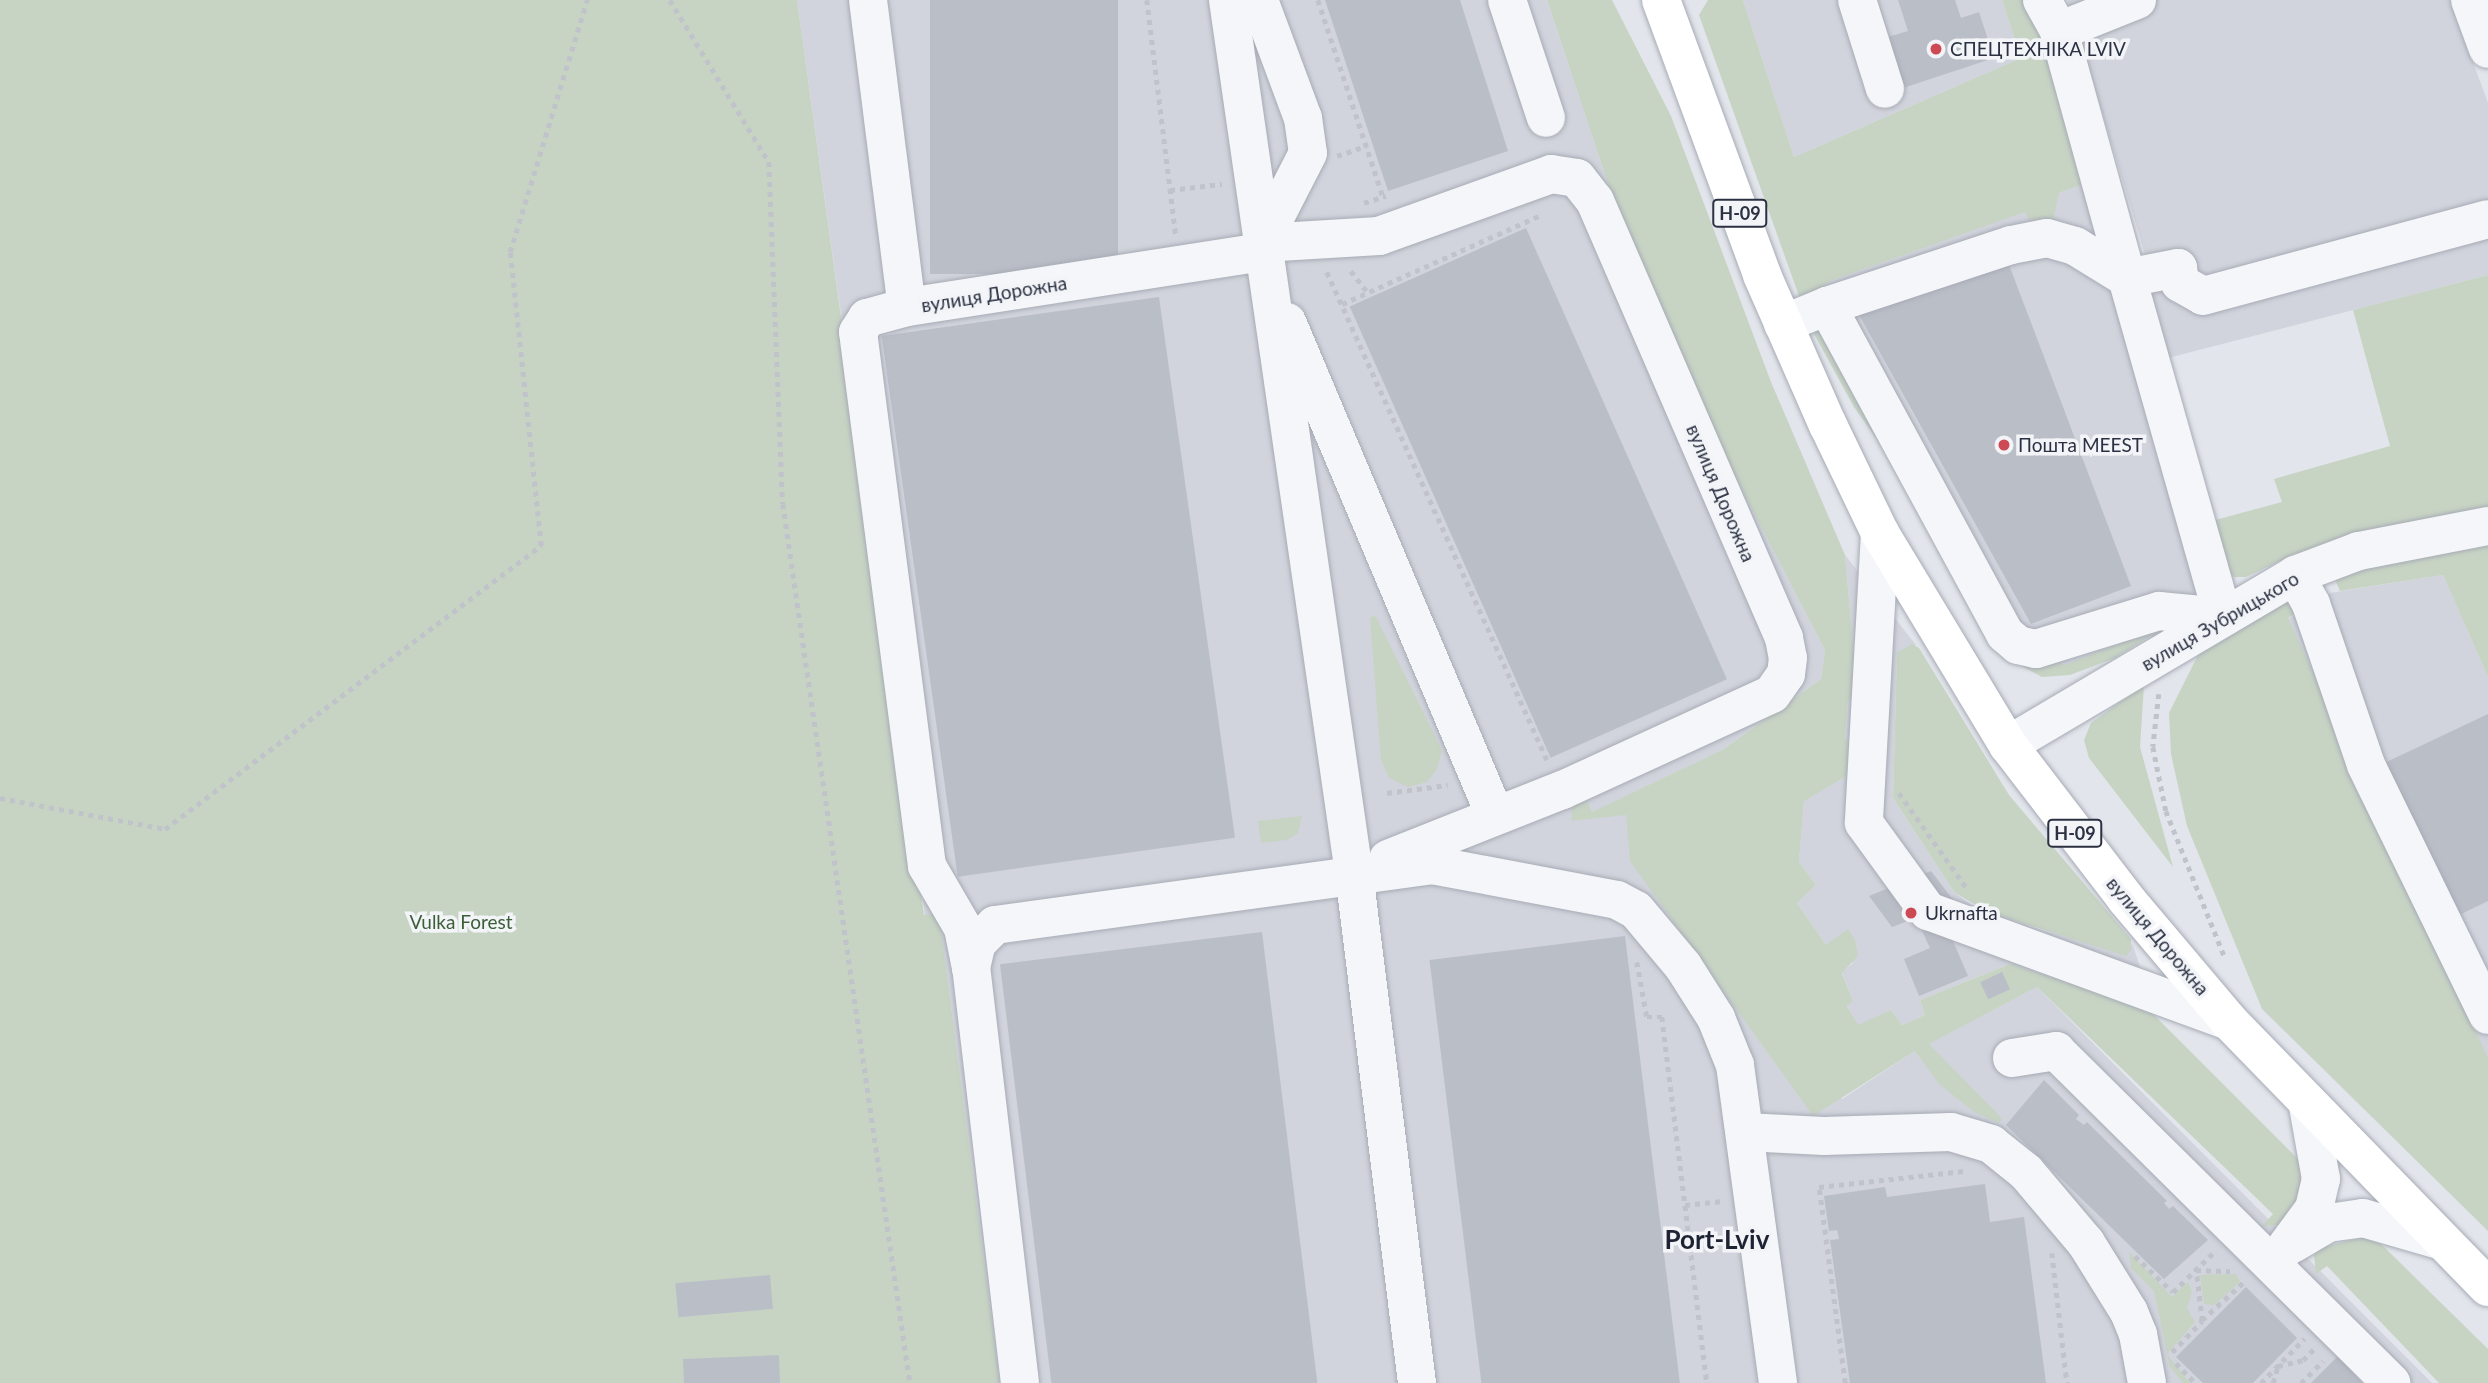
<!DOCTYPE html>
<html>
<head>
<meta charset="utf-8">
<style>
	body { margin:0 }
	#map { position:relative; width:2488px; height:1383px; overflow:hidden; background:#e2e5eb; font-family:Lato,sans-serif }
	div>[style] { position:absolute }
	[style*='--x'] { left:calc(var(--x)*1px); top:calc(var(--y)*1px); width:calc(var(--w)*1px); rotate:calc(var(--a)*1deg) }
	.built>* { inset:0; background:#d1d4dc }
	.green>* { inset:0; background:#c7d4c4 }
	.building>* { inset:0; background:#babec7; transform-origin:0 0 }
	.path>* { height:4.5px; margin-top:-2.25px; transform-origin:0; background:repeating-linear-gradient(90deg,#c0c3c9 0 5px,transparent 0 10px) }
	.roads { filter:drop-shadow(0 0 2px #a7abb5) drop-shadow(0 0 2px #a7abb5) }
	.minor>* { height:38px; margin:-19px; padding:0 19px; transform-origin:19px; border-radius:19px; background:#f5f6f9 }
	.major>* { height:38px; margin:-19px; padding:0 19px; transform-origin:19px; border-radius:19px; background:#fff }
	.dots>* { width:19px; height:19px; translate:-50% -50%; box-sizing:border-box; border:4px solid #f2f4f8; border-radius:50% }
	span { translate:-50% -50%; white-space:nowrap; text-align:center; line-height:1.15; -webkit-text-stroke:7px #f2f4f8; paint-order:stroke }
	.shield-label span { padding:2px 5px; background:#f2f4f8; border:2px solid; border-radius:5px; -webkit-text-stroke-width:0 }
	.shield-label { font-size:18px; color:#2b3142; font-weight:700 }
	.poi-label { font-size:19px; color:#2b3142 }
	.left { translate:0 -50%; text-align:left }
	.street-label { font-size:19px; color:#2b3142 }
	.park-label { font-size:19px; color:#3c5e38 }
	.district-label { font-size:26px; color:#1d2333; font-weight:700 }
</style>
</head>
<body>
<div id="map">
	<div class="built">
		<i style="clip-path:polygon(797px 0,1547px 0,1612px 196px,1703px 415px,1825px 650px,1821px 679px,1724px 749px,1593px 812px,1626px 815px,1842px 1099px,1915px 1051px,2037px 987px,2432px 1383px,1000px 1383px,939px 914px,925px 915px)"></i>
		<i style="clip-path:polygon(1743px 0,2002px 0,2021px 58px,1794px 157px)"></i>
		<i style="clip-path:polygon(2068px 0,2450px 0,2488px 103px,2488px 275px,2168px 358px,2145px 282px,2145px 254px)"></i>
		<i style="clip-path:polygon(2084px 184px,2201px 603px,2115px 649px,2065px 666px,2049px 659px,2021px 666px,1818px 330px,1814px 334px,1800px 299px,1833px 280px,2026px 211px,2032px 227px,2059px 193px)"></i>
		<i style="clip-path:polygon(1845px 555px,1916px 645px,1897px 654px,1893px 798px,1955px 893px,1972px 905px,2039px 929px,2129px 954px,2132px 943px,2156px 1014px,2010px 964px,1920px 1000px,1925px 1015px,1902px 1025px,1891px 1010px,1858px 1026px,1847px 1005px,1853px 1001px,1842px 972px,1853px 963px,1826px 945px,1797px 903px,1816px 885px,1799px 862px,1804px 800px,1847px 776px,1854px 740px,1845px 741px,1848px 701px,1856px 677px)"></i>
		<i style="clip-path:polygon(2443px 575px,2488px 677px,2488px 1145px,2232px 653px,2330px 593px)"></i>
	</div>
	<div class="green">
		<i style="clip-path:polygon(0 0,797px 0,924px 915px,939px 913px,1000px 1383px,0 1383px)"></i>
		<i style="clip-path:polygon(1547px 0,1612px 0,1671px 116px,1771px 382px,1845px 555px,1856px 677px,1855px 699px,1848px 701px,1845px 740px,1855px 740px,1847px 776px,1804px 801px,1799px 862px,1816px 885px,1797px 903px,1826px 945px,1848px 929px,1855px 940px,1858px 956px,1842px 973px,1853px 1001px,1847px 1006px,1858px 1025px,1891px 1010px,1902px 1025px,1925px 1015px,1920px 1000px,2010px 964px,2146px 1007px,2301px 1162px,2302px 1198px,2283px 1225px,2262px 1226px,2273px 1214px,2037px 987px,1929px 1044px,1993px 1109px,2002px 1119px,1999px 1123px,1974px 1112px,1939px 1084px,1915px 1051px,1813px 1116px,1630px 861px,1626px 815px,1571px 821px,1573px 800px,1583px 793px,1592px 812px,1724px 749px,1821px 679px,1825px 650px,1703px 415px,1612px 196px)"></i>
		<i style="clip-path:polygon(1708px 0,1743px 0,1794px 157px,2021px 58px,2002px 0,2031px 0,2084px 184px,2059px 193px,2053px 221px,2032px 227px,2025px 212px,1833px 280px,1800px 299px,1699px 15px)"></i>
		<i style="clip-path:polygon(2488px 275px,2488px 508px,2294px 554px,2246px 577px,2234px 577px,2221px 565px,2208px 522px,2282px 502px,2274px 479px,2390px 446px,2353px 310px)"></i>
		<i style="clip-path:polygon(1818px 329px,1880px 444px,1854px 407px,1814px 334px)"></i>
		<i style="clip-path:polygon(2488px 536px,2488px 677px,2443px 575px,2340px 591px,2333px 575px)"></i>
		<i style="clip-path:polygon(2293px 598px,2299px 611px,2288px 618px,2488px 1058px,2488px 1231px,2262px 1009px,2187px 826px,2171px 754px,2169px 713px,2200px 651px)"></i>
		<i style="clip-path:polygon(1375px 615px,1442px 750px,1437px 769px,1427px 782px,1408px 787px,1389px 778px,1381px 760px,1370px 618px)"></i>
		<i style="clip-path:polygon(2167px 625px,2115px 658px,2070px 675px,2042px 677px,2021px 666px,2049px 659px,2065px 665px)"></i>
		<i style="clip-path:polygon(1912px 644px,1919px 648px,2009px 795px,2131px 939px,2131px 951px,2126px 956px,1991px 913px,1955px 893px,1893px 798px,1897px 653px)"></i>
		<i style="clip-path:polygon(2144px 685px,2140px 747px,2173px 867px,2089px 758px,2084px 740px,2091px 723px)"></i>
		<i style="clip-path:polygon(1302px 816px,1298px 833px,1287px 840px,1261px 843px,1258px 821px)"></i>
		<i style="clip-path:polygon(2364px 1237px,2381px 1244px,2488px 1349px,2488px 1383px,2439px 1383px,2327px 1266px,2316px 1274px,2314px 1255px,2323px 1247px)"></i>
		<i style="clip-path:polygon(2129px 1252px,2172px 1297px,2188px 1282px,2192px 1291px,2187px 1308px,2195px 1322px,2167px 1354px,2190px 1383px,2183px 1383px,2170px 1367px,2154px 1291px,2131px 1268px)"></i>
		<i style="clip-path:polygon(2236px 1274px,2240px 1282px,2214px 1305px,2204px 1304px,2200px 1275px)"></i>
	</div>
	<div class="building">
		<i style="left:930px;top:0;width:188px;height:274px"></i>
		<i style="clip-path:polygon(1325px 0,1460px 0,1508px 151px,1388px 191px)"></i>
		<i style="clip-path:polygon(1898px 0,1955px 0,1961px 18px,1979px 12px,1994px 58px,1894px 91px,1878px 40px,1908px 31px)"></i>
		<i style="left:1526px;top:228px;width:494px;height:193px;rotate:66deg"></i>
		<i style="clip-path:polygon(2003px 249px,2131px 586px,2031px 624px,1853px 304px)"></i>
		<i style="left:1159px;top:297px;width:546px;height:280px;rotate:82deg"></i>
		<i style="clip-path:polygon(2488px 714px,2488px 901px,2449px 920px,2376px 767px)"></i>
		<i style="clip-path:polygon(1931px 871px,1954px 901px,1939px 908px,1968px 976px,1919px 996px,1904px 959px,1930px 948px,1916px 918px,1892px 927px,1869px 896px)"></i>
		<i style="left:1262px;top:932px;width:455px;height:264px;rotate:83deg"></i>
		<i style="left:1625px;top:936px;width:451px;height:197px;rotate:83deg"></i>
		<i style="left:2002px;top:972px;width:19px;height:24px;rotate:65deg"></i>
		<i style="clip-path:polygon(2044px 1080px,2079px 1115px,2076px 1119px,2084px 1125px,2087px 1122px,2167px 1201px,2164px 1203px,2169px 1209px,2173px 1206px,2208px 1240px,2164px 1279px,2006px 1125px)"></i>
		<i style="clip-path:polygon(1985px 1184px,1990px 1222px,2024px 1217px,2046px 1383px,1850px 1383px,1830px 1240px,1839px 1239px,1837px 1230px,1829px 1231px,1824px 1196px,1885px 1187px,1887px 1197px)"></i>
		<i style="left:770px;top:1275px;width:34px;height:95px;rotate:85deg"></i>
		<i style="clip-path:polygon(2246px 1287px,2297px 1338px,2253px 1383px,2203px 1383px,2176px 1357px)"></i>
		<i style="clip-path:polygon(779px 1355px,780px 1383px,684px 1383px,683px 1359px)"></i>
		<i style="clip-path:polygon(2338px 1356px,2362px 1383px,2311px 1383px)"></i>
	</div>
	<div class="path">
		<i style="--x:670;--y:0;--w:190;--a:58.6"></i>
		<i style="--x:769;--y:162;--w:342;--a:87.7"></i>
		<i style="--x:783;--y:504;--w:888;--a:81.78"></i>
		<i style="--x:1147;--y:0;--w:237;--a:83"></i>
		<i style="--x:1318;--y:0;--w:207;--a:71.7"></i>
		<i style="--x:1337;--y:156;--w:31;--a:-19"></i>
		<i style="--x:1170;--y:190;--w:52;--a:-6.6"></i>
		<i style="--x:1364;--y:203;--w:23;--a:-18"></i>
		<i style="--x:1351;--y:271;--w:28;--a:52"></i>
		<i style="--x:1327;--y:272;--w:538;--a:65.72"></i>
		<i style="--x:1342;--y:304;--w:218;--a:-24.1"></i>
		<i style="--x:2159;--y:694;--w:53;--a:96.5"></i>
		<i style="--x:2153;--y:747;--w:65;--a:78.5"></i>
		<i style="--x:2166;--y:811;--w:158;--a:68.1"></i>
		<i style="--x:1387;--y:793;--w:61;--a:-7.6"></i>
		<i style="--x:1899;--y:793;--w:120;--a:54.5"></i>
		<i style="--x:0;--y:798;--w:168;--a:10.6"></i>
		<i style="--x:165;--y:829;--w:471;--a:-37"></i>
		<i style="--x:541;--y:546;--w:296;--a:-96"></i>
		<i style="--x:510;--y:252;--w:264;--a:-73"></i>
		<i style="--x:1637;--y:962;--w:56;--a:79.7"></i>
		<i style="--x:1647;--y:1017;--w:15;--a:0"></i>
		<i style="--x:1662;--y:1017;--w:369;--a:83"></i>
		<i style="--x:1685;--y:1205;--w:38;--a:-6"></i>
		<i style="--x:2052;--y:1253;--w:131;--a:83.4"></i>
		<i style="--x:2135;--y:1256;--w:52;--a:43.5"></i>
		<i style="--x:2173;--y:1292;--w:57;--a:-44.3"></i>
		<i style="--x:2202;--y:1320;--w:58;--a:-42.2"></i>
		<i style="--x:2172;--y:1352;--w:43;--a:-45.9"></i>
		<i style="--x:2202;--y:1321;--w:51;--a:-96.7"></i>
		<i style="--x:2196;--y:1270;--w:34;--a:2"></i>
		<i style="--x:2176;--y:1363;--w:28;--a:46"></i>
		<i style="--x:1845;--y:1383;--w:198;--a:-97.6"></i>
		<i style="--x:1819;--y:1187;--w:146;--a:-6.3"></i>
		<i style="--x:2261;--y:1383;--w:62;--a:-45.7"></i>
		<i style="--x:2273;--y:1383;--w:18;--a:-74"></i>
		<i style="--x:2278;--y:1366;--w:26;--a:-13"></i>
		<i style="--x:2303;--y:1360;--w:16;--a:-45"></i>
		<i style="--x:2301;--y:1383;--w:31;--a:-45"></i>
	</div>
	<div class="roads">
		<div class="minor">
			<i style="--x:868;--y:0;--w:309;--a:82.8"></i>
			<i style="--x:1228;--y:0;--w:882;--a:81.79"></i>
			<i style="--x:1354;--y:873;--w:514;--a:82.96"></i>
			<i style="--x:1259;--y:0;--w:126;--a:69.6"></i>
			<i style="--x:1303;--y:118;--w:35;--a:82"></i>
			<i style="--x:1308;--y:153;--w:101;--a:117.1"></i>
			<i style="--x:1507;--y:0;--w:124;--a:71.7"></i>
			<i style="--x:1857;--y:0;--w:93;--a:72.5"></i>
			<i style="--x:2042;--y:0;--w:35;--a:61"></i>
			<i style="--x:2059;--y:31;--w:256;--a:74.6"></i>
			<i style="--x:2127;--y:278;--w:52;--a:-11.1"></i>
			<i style="--x:2178;--y:268;--w:15;--a:82"></i>
			<i style="--x:2180;--y:283;--w:26;--a:29"></i>
			<i style="--x:2203;--y:296;--w:295;--a:-15.1"></i>
			<i style="--x:2470;--y:0;--w:52;--a:69.8"></i>
			<i style="--x:2059;--y:31;--w:84;--a:-21.7"></i>
			<i style="--x:1262;--y:243;--w:117;--a:-3.4"></i>
			<i style="--x:1379;--y:236;--w:183;--a:-19.8"></i>
			<i style="--x:1551;--y:174;--w:26;--a:9"></i>
			<i style="--x:1577;--y:178;--w:29;--a:52"></i>
			<i style="--x:1595;--y:201;--w:476;--a:66.6"></i>
			<i style="--x:1784;--y:638;--w:20;--a:79"></i>
			<i style="--x:1788;--y:658;--w:16;--a:97"></i>
			<i style="--x:1786;--y:674;--w:24;--a:125"></i>
			<i style="--x:1772;--y:694;--w:231;--a:155.4"></i>
			<i style="--x:1562;--y:790;--w:187;--a:158.4"></i>
			<i style="--x:1287;--y:322;--w:533;--a:67.14"></i>
			<i style="--x:1783;--y:324;--w:48;--a:-22.2"></i>
			<i style="--x:1827;--y:306;--w:373;--a:61.5"></i>
			<i style="--x:2005;--y:634;--w:17;--a:40"></i>
			<i style="--x:2018;--y:645;--w:18;--a:13"></i>
			<i style="--x:2036;--y:649;--w:129;--a:-17.2"></i>
			<i style="--x:2159;--y:611;--w:64;--a:5.4"></i>
			<i style="--x:2223;--y:617;--w:352;--a:-105.8"></i>
			<i style="--x:2127;--y:278;--w:61;--a:-148.4"></i>
			<i style="--x:2075;--y:246;--w:29;--a:-164"></i>
			<i style="--x:2047;--y:238;--w:37;--a:169"></i>
			<i style="--x:2011;--y:245;--w:194;--a:161.7"></i>
			<i style="--x:1880;--y:533;--w:290;--a:93.2"></i>
			<i style="--x:1864;--y:823;--w:109;--a:54"></i>
			<i style="--x:1928;--y:911;--w:320;--a:20.1"></i>
			<i style="--x:2295;--y:575;--w:33;--a:61"></i>
			<i style="--x:2311;--y:604;--w:170;--a:71.1"></i>
			<i style="--x:2366;--y:765;--w:278;--a:64"></i>
			<i style="--x:2008;--y:745;--w:334;--a:-30.6"></i>
			<i style="--x:2295;--y:575;--w:68;--a:-20.6"></i>
			<i style="--x:2359;--y:551;--w:131;--a:-11"></i>
			<i style="--x:971;--y:968;--w:41;--a:-101.3"></i>
			<i style="--x:963;--y:928;--w:72;--a:-120.1"></i>
			<i style="--x:927;--y:866;--w:538;--a:-97.36"></i>
			<i style="--x:858;--y:332;--w:17;--a:-57"></i>
			<i style="--x:867;--y:318;--w:41;--a:-15.4"></i>
			<i style="--x:907;--y:307;--w:361;--a:-8.8"></i>
			<i style="--x:2012;--y:1058;--w:45;--a:-9"></i>
			<i style="--x:2056;--y:1051;--w:472;--a:44.7"></i>
			<i style="--x:1745;--y:1132;--w:79;--a:2.9"></i>
			<i style="--x:1824;--y:1136;--w:127;--a:-1.8"></i>
			<i style="--x:1951;--y:1132;--w:42;--a:16.7"></i>
			<i style="--x:1991;--y:1144;--w:45;--a:38.7"></i>
			<i style="--x:2026;--y:1172;--w:93;--a:49.8"></i>
			<i style="--x:2086;--y:1243;--w:81;--a:58.1"></i>
			<i style="--x:2129;--y:1312;--w:24;--a:68"></i>
			<i style="--x:2138;--y:1334;--w:50;--a:79.6"></i>
			<i style="--x:2292;--y:1244;--w:42;--a:-30.3"></i>
			<i style="--x:2328;--y:1223;--w:35;--a:-8"></i>
			<i style="--x:2363;--y:1218;--w:82;--a:16.2"></i>
			<i style="--x:2274;--y:1263;--w:67;--a:-53.5"></i>
			<i style="--x:2314;--y:1209;--w:31;--a:-77"></i>
			<i style="--x:2321;--y:1179;--w:74;--a:-100.1"></i>
			<i style="--x:1020;--y:1383;--w:418;--a:-96.7"></i>
			<i style="--x:971;--y:968;--w:26;--a:-77"></i>
			<i style="--x:977;--y:943;--w:25;--a:-45"></i>
			<i style="--x:995;--y:925;--w:441;--a:-7.8"></i>
			<i style="--x:1432;--y:865;--w:188;--a:10.7"></i>
			<i style="--x:1617;--y:900;--w:21;--a:28"></i>
			<i style="--x:1636;--y:910;--w:73;--a:50"></i>
			<i style="--x:1683;--y:966;--w:62;--a:57.6"></i>
			<i style="--x:1716;--y:1018;--w:51;--a:68"></i>
			<i style="--x:1735;--y:1065;--w:321;--a:82.3"></i>
		</div>
		<div class="major">
			<i style="--x:1661;--y:0;--w:293;--a:69.8"></i>
			<i style="--x:1762;--y:275;--w:164;--a:66.3"></i>
			<i style="--x:1828;--y:425;--w:120;--a:64.3"></i>
			<i style="--x:1880;--y:533;--w:248;--a:58.9"></i>
			<i style="--x:2008;--y:745;--w:194;--a:52.5"></i>
			<i style="--x:2126;--y:899;--w:160;--a:49.8"></i>
			<i style="--x:2229;--y:1021;--w:371;--a:45.8"></i>
		</div>
	</div>
	<div class="dots">
		<i style="left:1936px;top:49px;background:#cd4a54"></i>
		<i style="left:2004px;top:445px;background:#cd4a54"></i>
		<i style="left:1911px;top:913px;background:#cd4a54"></i>
	</div>
	<div class="shield-label">
		<span style="left:1740px;top:213px">Н-09</span>
		<span style="left:2075px;top:833px">Н-09</span>
	</div>
	<div class="poi-label">
		<span class="left" style="left:1950px;top:49px">СПЕЦТЕХНІКА LVIV</span>
		<span class="left" style="left:2018px;top:445px">Пошта MEEST</span>
		<span class="left" style="left:1925px;top:913px">Ukrnafta</span>
	</div>
	<div class="street-label">
		<span style="left:994px;top:294px;rotate:-9deg">вулиця Дорожна</span>
		<span style="left:1721px;top:493px;rotate:67deg">вулиця Дорожна</span>
		<span style="left:2220px;top:621px;rotate:-30deg">вулиця Зубрицького</span>
		<span style="left:2158px;top:936px;rotate:50deg">вулиця Дорожна</span>
	</div>
	<div class="park-label">
		<span style="left:461px;top:922px">Vulka Forest</span>
	</div>
	<div class="district-label">
		<span style="left:1717px;top:1240px">Port-Lviv</span>
	</div>
</div>
</body>
</html>
